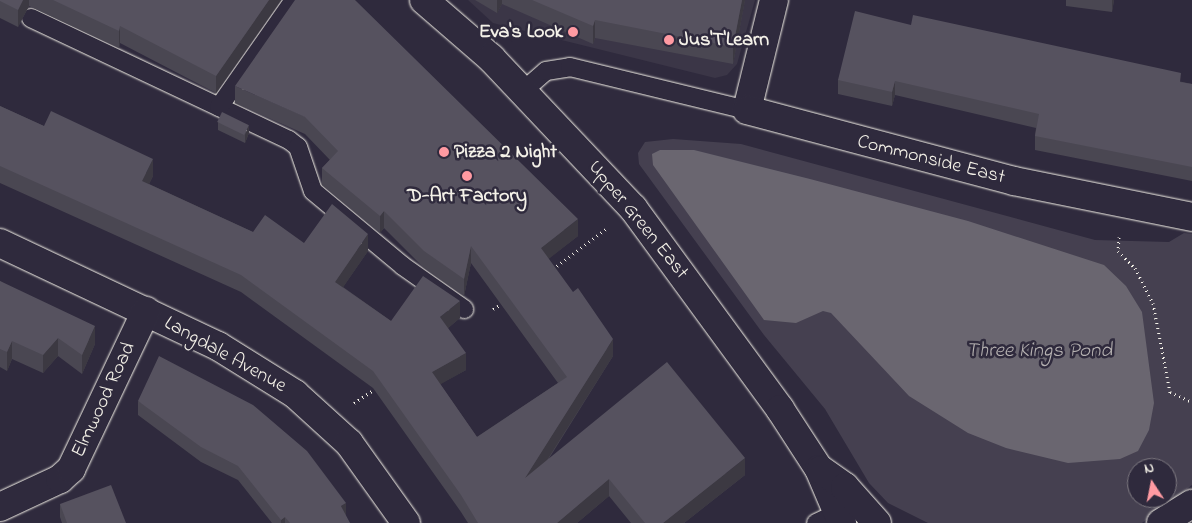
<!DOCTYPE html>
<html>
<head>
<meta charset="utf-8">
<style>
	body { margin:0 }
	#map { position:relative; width:1192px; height:523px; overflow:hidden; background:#2f2a3d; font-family:"Indie Flower",sans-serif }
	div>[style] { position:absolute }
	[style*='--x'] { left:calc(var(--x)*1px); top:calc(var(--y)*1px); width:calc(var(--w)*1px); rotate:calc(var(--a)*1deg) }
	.built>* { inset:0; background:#3b3647 }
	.green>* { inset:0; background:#454050 }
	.water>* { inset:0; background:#6a6670 }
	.path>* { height:3px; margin-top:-1.5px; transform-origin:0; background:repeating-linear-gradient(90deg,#f4f1e8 0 1px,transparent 0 5px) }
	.roads { filter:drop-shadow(0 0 1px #f4f1e8) drop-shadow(0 0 1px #f4f1e8) }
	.service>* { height:18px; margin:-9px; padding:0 9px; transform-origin:9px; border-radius:9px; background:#2f2a3d }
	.minor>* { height:28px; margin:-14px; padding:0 14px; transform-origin:14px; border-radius:14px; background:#2f2a3d }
	.tertiary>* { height:28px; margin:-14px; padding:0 14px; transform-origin:14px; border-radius:14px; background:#2f2a3d }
	.primary>* { height:28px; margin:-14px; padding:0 14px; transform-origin:14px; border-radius:14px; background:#2f2a3d }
	.wall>* { inset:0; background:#4a4752 }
	.shaded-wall>* { inset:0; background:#3c3942 }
	.building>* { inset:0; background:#56525f; transform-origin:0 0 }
	.dots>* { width:14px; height:14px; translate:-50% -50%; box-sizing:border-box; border:2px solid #2f2a3d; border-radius:50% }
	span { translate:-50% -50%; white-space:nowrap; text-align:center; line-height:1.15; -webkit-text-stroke:5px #2f2a3d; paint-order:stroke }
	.poi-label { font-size:20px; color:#f4f1e8; font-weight:700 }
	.right { translate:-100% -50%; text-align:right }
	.left { translate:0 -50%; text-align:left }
	.street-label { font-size:20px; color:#f4f1e8 }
	.water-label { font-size:21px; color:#b6b2b2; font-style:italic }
	.north { position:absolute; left:1127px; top:458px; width:50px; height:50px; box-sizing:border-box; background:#2f2a3d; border:1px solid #7e7a81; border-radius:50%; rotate:349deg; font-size:14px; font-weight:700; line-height:20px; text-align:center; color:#f4f1e8 }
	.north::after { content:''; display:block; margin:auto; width:18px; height:22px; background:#ff9aa2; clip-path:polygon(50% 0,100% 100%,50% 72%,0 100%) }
</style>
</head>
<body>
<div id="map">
	<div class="built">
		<i style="clip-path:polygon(468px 0,755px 0,737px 64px,727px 75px,715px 78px,493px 23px)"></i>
	</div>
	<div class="green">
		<i style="clip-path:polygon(evenodd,673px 139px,741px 144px,1095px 240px,1169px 242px,1184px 233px,1192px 234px,1192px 485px,1142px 523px,928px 523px,888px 503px,869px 483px,825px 409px,764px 335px,639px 164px,638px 153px,645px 142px,673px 139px,1137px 468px,1167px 468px,1167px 498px,1137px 498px,1137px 468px)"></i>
	</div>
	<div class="water">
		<i style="clip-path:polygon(660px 150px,694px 150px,810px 179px,968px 221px,1104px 265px,1126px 286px,1142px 312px,1154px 403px,1149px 430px,1138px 451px,1120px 459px,1068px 463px,1006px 448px,968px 433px,909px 396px,831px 313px,823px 311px,796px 323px,764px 320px,653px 165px,652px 154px)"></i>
	</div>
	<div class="path">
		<i style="--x:1119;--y:237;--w:14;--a:94"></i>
		<i style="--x:1118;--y:251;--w:24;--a:45"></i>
		<i style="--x:1135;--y:268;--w:39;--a:63"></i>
		<i style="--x:1153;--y:303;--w:91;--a:79.2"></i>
		<i style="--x:1170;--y:392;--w:24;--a:24"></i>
		<i style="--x:553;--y:269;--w:66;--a:-37"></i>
		<i style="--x:493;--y:309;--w:14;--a:-30"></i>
		<i style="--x:354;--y:403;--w:27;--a:-34"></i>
	</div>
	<div class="roads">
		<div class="service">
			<i style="--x:31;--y:18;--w:285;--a:25.3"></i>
			<i style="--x:289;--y:140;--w:11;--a:38"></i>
			<i style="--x:298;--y:147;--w:46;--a:71.2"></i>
			<i style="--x:313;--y:191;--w:117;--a:39.8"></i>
			<i style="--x:403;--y:266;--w:75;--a:35.2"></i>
			<i style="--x:523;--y:91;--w:30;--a:-41"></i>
			<i style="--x:546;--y:71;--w:24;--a:-9"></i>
			<i style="--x:570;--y:67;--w:182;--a:13.7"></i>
			<i style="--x:219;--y:107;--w:131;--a:-55"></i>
			<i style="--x:816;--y:523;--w:23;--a:-25"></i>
		</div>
		<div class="minor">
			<i style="--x:774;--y:0;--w:113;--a:103.8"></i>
			<i style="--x:747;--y:110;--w:276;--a:14.9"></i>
			<i style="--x:1014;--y:181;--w:182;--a:11.4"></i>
			<i style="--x:0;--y:243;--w:241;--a:25.3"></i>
			<i style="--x:218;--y:346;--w:91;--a:31.9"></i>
			<i style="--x:295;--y:394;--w:73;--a:42.2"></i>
			<i style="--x:349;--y:443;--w:98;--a:54.5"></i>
			<i style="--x:0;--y:507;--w:66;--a:-25"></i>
			<i style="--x:60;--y:479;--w:15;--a:-42"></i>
			<i style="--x:71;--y:469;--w:175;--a:-64.6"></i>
		</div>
		<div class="tertiary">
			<i style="--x:1161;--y:523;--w:36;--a:-32"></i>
		</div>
		<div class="primary">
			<i style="--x:424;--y:0;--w:89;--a:40.9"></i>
			<i style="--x:491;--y:58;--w:207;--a:46.6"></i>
			<i style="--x:633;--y:208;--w:249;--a:53.8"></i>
			<i style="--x:780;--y:409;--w:72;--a:57"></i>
			<i style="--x:819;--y:469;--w:59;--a:66.9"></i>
			<i style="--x:821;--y:470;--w:29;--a:35"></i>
			<i style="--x:845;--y:487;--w:48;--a:48.4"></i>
		</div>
	</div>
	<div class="wall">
		<i style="clip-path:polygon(0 0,281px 0,216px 93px,120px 43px,119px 48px,29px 6px,18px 27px,0 18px)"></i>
		<i style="clip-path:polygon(475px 0,745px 0,733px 64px,595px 38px,593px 44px,502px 4px,497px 13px)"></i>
		<i style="clip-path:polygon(1066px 0,1114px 0,1112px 12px,1066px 6px)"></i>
		<i style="clip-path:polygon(911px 25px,1192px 84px,1192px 181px,1035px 150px,1035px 136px,1036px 128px,895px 95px,892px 106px,838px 94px,838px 80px)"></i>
		<i style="clip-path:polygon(235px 86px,578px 236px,548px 259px,613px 356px,548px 460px,745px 475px,684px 523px,631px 523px,609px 496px,577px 523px,468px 523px,461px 512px,373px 388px,241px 292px,0 183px,0 106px,153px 176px,149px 184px,253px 232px,304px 243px,368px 251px,343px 287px,391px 321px,460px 318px,448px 328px,466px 370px,440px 384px,477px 437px,558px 383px,471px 263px,464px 296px,424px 268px,384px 228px,380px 233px,322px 185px,322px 168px,330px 160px,305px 134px,235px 103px)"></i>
		<i style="clip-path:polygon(218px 122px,249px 133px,245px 143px,218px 130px)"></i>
		<i style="clip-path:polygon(0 281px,95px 344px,82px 374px,58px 356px,43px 373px,12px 359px,7px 371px,0 367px)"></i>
		<i style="clip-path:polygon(138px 401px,346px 517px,350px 523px,272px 523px,238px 480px,201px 462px,138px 415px)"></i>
		<i style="clip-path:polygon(60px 504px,126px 523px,62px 523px,60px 517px)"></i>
	</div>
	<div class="shaded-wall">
		<i style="clip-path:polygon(23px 0,29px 0,29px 6px,18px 27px,18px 10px)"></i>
		<i style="clip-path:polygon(269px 0,281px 0,216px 93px,216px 76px)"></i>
		<i style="clip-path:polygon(497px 0,502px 0,502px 4px,497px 13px)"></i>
		<i style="clip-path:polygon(742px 0,745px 0,733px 64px,733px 47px)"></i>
		<i style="clip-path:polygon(1112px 0,1114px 0,1112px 12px)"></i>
		<i style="clip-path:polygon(595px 20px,595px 38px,593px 44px,593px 26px)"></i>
		<i style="clip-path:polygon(120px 26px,120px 43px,119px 48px,119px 31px)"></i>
		<i style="clip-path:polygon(895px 81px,895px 95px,892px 106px,892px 92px)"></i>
		<i style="clip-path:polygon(249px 125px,249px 133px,245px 143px,245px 135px)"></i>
		<i style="clip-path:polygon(153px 159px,153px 176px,142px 198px,142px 181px)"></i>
		<i style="clip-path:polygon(384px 211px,384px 228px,380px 233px,380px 216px)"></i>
		<i style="clip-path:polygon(578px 219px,578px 236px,541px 265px,541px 248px)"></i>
		<i style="clip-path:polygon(368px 234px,368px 251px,335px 299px,335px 282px)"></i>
		<i style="clip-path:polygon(471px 246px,471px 263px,464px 296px,464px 279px)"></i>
		<i style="clip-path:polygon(460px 301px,460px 318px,440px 335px,440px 317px)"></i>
		<i style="clip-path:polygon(95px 326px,95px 344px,82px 374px,82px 355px)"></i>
		<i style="clip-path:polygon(58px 338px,58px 356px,43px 373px,43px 355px)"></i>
		<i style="clip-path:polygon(613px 339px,613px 356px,525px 495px,525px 478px)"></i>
		<i style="clip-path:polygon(12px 341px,12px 359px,7px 371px,7px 352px)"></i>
		<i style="clip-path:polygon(466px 353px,466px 370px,432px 389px,432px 372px)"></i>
		<i style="clip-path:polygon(745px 458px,745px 475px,684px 523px,663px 523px)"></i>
		<i style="clip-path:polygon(609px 479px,609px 496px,577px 523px,557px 523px)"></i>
		<i style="clip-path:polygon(346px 503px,346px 517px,341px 506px)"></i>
		<i style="clip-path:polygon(285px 517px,285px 523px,281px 523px,281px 520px)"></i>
	</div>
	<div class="building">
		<i style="clip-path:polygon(0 0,23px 0,18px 10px,0 1px)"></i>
		<i style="clip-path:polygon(53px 0,269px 0,216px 76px,120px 26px,119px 31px)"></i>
		<i style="clip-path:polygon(295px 0,355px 0,578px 219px,541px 248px,573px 292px,578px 288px,613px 339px,525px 478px,667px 362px,745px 458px,663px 523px,645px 523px,609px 479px,557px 523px,478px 523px,461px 495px,373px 371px,241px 275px,0 166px,0 106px,44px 126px,51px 111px,153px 159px,142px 181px,253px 232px,265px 215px,304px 243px,332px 204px,368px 234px,335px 282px,391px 321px,423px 276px,460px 301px,440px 317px,466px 353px,432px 372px,477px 437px,567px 377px,471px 246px,464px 279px,424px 251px,384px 211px,380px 216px,322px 168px,338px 151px,305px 117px,235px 86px)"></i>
		<i style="clip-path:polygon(532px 0,742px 0,733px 47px,595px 20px,593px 26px)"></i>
		<i style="clip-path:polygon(855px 11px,911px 25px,913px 15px,1181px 73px,1180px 82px,1192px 84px,1192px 167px,1035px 136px,1039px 114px,895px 81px,892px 92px,838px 80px)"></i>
		<i style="left:222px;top:112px;width:30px;height:11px;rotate:26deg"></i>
		<i style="clip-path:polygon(0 281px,95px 326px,82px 355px,58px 338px,43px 355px,12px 341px,7px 352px,0 349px)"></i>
		<i style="clip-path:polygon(159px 356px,253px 405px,307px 451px,346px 503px,341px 506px,350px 523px,290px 523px,285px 517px,281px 520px,238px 466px,201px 447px,138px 401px)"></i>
		<i style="clip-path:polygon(111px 485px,126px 523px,67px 523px,60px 504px)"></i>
	</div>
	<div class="dots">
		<i style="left:573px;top:32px;background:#ff9aa2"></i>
		<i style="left:669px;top:40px;background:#ff9aa2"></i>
		<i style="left:444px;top:152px;background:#ff9aa2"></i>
		<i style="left:467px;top:176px;background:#ff9aa2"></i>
	</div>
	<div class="poi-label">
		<span class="right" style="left:563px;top:32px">Eva's Look</span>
		<span class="left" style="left:679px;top:40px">Jus'T'Learn</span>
		<span class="left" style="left:454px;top:152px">Pizza 2 Night</span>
		<span style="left:467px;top:196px">D-Art Factory</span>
	</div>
	<div class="street-label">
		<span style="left:931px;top:160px;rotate:14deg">Commonside East</span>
		<span style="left:638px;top:220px;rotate:51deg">Upper Green East</span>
		<span style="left:225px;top:355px;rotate:29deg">Langdale Avenue</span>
		<span style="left:104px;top:400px;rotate:-65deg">Elmwood Road</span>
	</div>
	<div class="water-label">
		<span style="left:1039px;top:351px">Three Kings Pond</span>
	</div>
	<div class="north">N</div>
</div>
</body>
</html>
